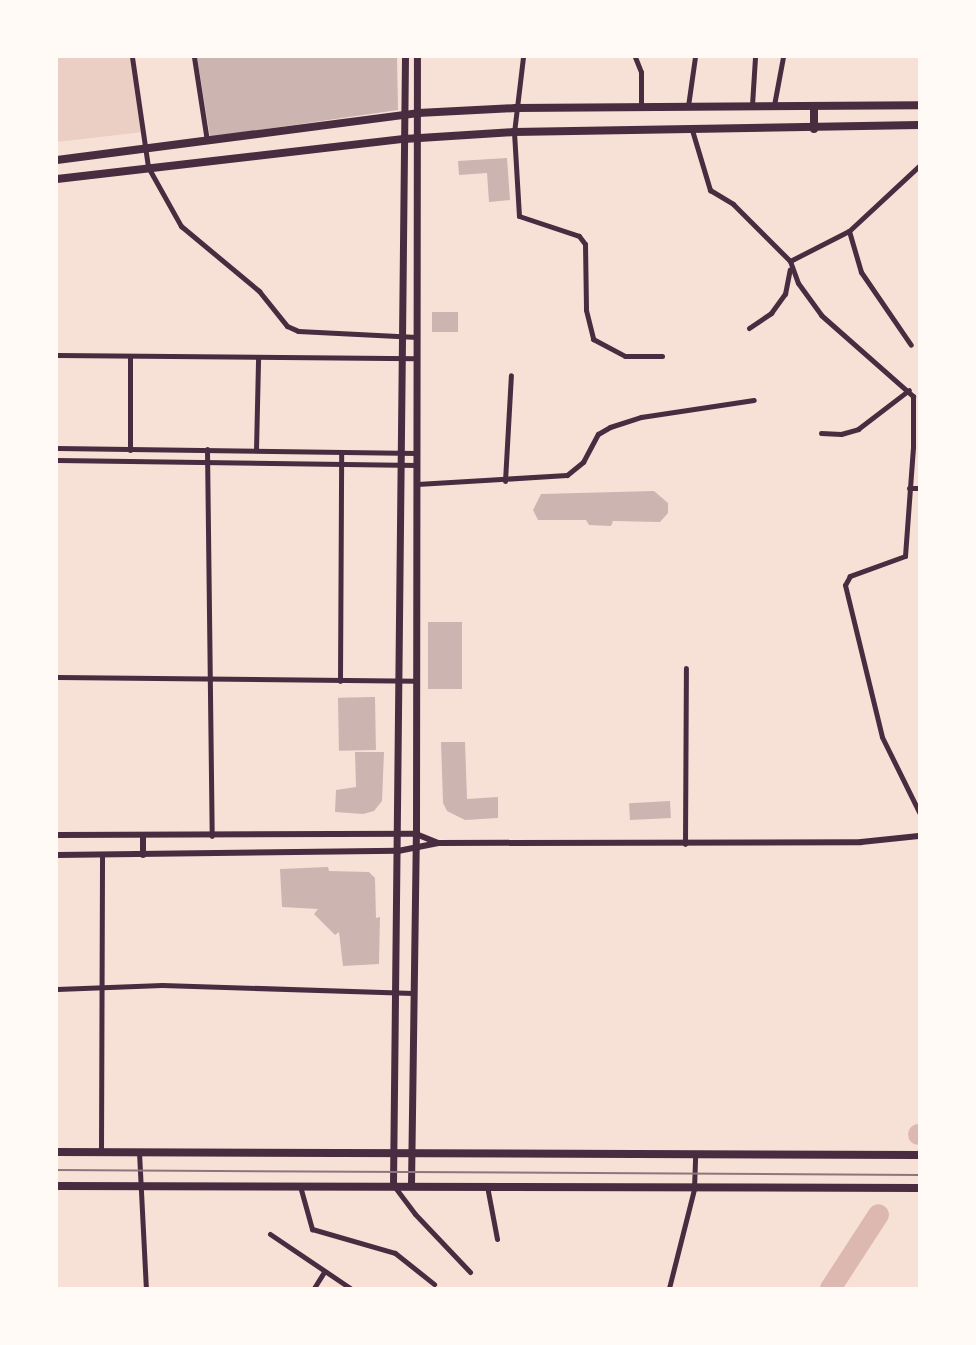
<!DOCTYPE html>
<html>
<head>
<meta charset="utf-8">
<style>
	body { margin:0 }
	#map { position:relative; width:976px; height:1345px; overflow:hidden; background:#f7e1d7; font-family:"Varela Round",sans-serif }
	div>[style] { position:absolute }
	[style*='--x'] { left:calc(var(--x)*1px); top:calc(var(--y)*1px); width:calc(var(--w)*1px); rotate:calc(var(--a)*1deg) }
	.green>* { inset:0; background:#ebcfc5 }
	.river>* { height:21px; margin:-10.5px; padding:0 10.5px; transform-origin:10.5px; border-radius:10.5px; background:#dcb8b0 }
	.building>* { inset:0; background:#ccb4b1; transform-origin:0 0 }
	.minor>* { height:5px; margin:-2.5px; padding:0 2.5px; transform-origin:2.5px; border-radius:2.5px; background:#4a2c40 }
	.tertiary>* { height:6px; margin:-3px; padding:0 3px; transform-origin:3px; border-radius:3px; background:#4a2c40 }
	.secondary>* { height:7px; margin:-3.5px; padding:0 3.5px; transform-origin:3.5px; border-radius:3.5px; background:#4a2c40 }
	.primary>* { height:8px; margin:-4px; padding:0 4px; transform-origin:4px; border-radius:4px; background:#4a2c40 }
	.tram>* { height:1.5px; margin:-0.75px; padding:0 0.75px; transform-origin:0.75px; border-radius:0.75px; background:#8f747c }
	span { translate:-50% -50%; white-space:nowrap; text-align:center; line-height:1.15; -webkit-text-stroke:6px #fffaf5; paint-order:stroke }
	.frame { position:absolute; inset:0; border:58px solid #fffaf5; pointer-events:none }
</style>
</head>
<body>
<div id="map">
	<div class="green">
		<i style="clip-path:polygon(57px 57px,132px 57px,143px 132px,57px 142px)"></i>
	</div>
	<div class="river">
		<i style="--x:918;--y:1134;--w:1;--a:0"></i>
		<i style="--x:830;--y:1288;--w:88;--a:-57"></i>
	</div>
	<div class="building">
		<i style="clip-path:polygon(197px 57px,397px 57px,398px 110px,210px 137px)"></i>
		<i style="clip-path:polygon(507px 158px,510px 200px,489px 202px,487px 173px,459px 175px,458px 161px)"></i>
		<i style="left:432px;top:312px;width:26px;height:20px"></i>
		<i style="clip-path:polygon(654px 491px,668px 503px,668px 513px,660px 522px,613px 521px,611px 526px,589px 525px,586px 520px,538px 520px,533px 510px,541px 494px)"></i>
		<i style="left:428px;top:622px;width:34px;height:67px"></i>
		<i style="left:375px;top:697px;width:53px;height:37px;rotate:89deg"></i>
		<i style="clip-path:polygon(441px 742px,465px 742px,467px 799px,498px 797px,498px 818px,465px 820px,447px 811px,443px 803px)"></i>
		<i style="clip-path:polygon(355px 752px,384px 752px,382px 801px,374px 811px,363px 814px,335px 812px,336px 790px,356px 787px)"></i>
		<i style="left:670px;top:801px;width:17px;height:41px;rotate:87deg"></i>
		<i style="clip-path:polygon(328px 867px,329px 871px,369px 872px,375px 878px,376px 918px,380px 917px,379px 964px,343px 966px,339px 932px,335px 935px,314px 914px,318px 909px,282px 907px,280px 869px)"></i>
	</div>
	<div class="minor">
		<i style="--x:132;--y:57;--w:111;--a:81.7"></i>
		<i style="--x:148;--y:167;--w:68;--a:60.8"></i>
		<i style="--x:181;--y:226;--w:102;--a:39.8"></i>
		<i style="--x:259;--y:291;--w:45;--a:51.3"></i>
		<i style="--x:287;--y:326;--w:12;--a:24"></i>
		<i style="--x:298;--y:331;--w:119;--a:2.9"></i>
		<i style="--x:194;--y:57;--w:85;--a:81.2"></i>
		<i style="--x:523;--y:57;--w:76;--a:96.8"></i>
		<i style="--x:514;--y:132;--w:84;--a:86.6"></i>
		<i style="--x:519;--y:216;--w:63;--a:18.4"></i>
		<i style="--x:579;--y:236;--w:10;--a:53"></i>
		<i style="--x:585;--y:244;--w:66;--a:89.1"></i>
		<i style="--x:586;--y:310;--w:30;--a:76"></i>
		<i style="--x:593;--y:339;--w:36;--a:28"></i>
		<i style="--x:625;--y:356;--w:37;--a:0"></i>
		<i style="--x:635;--y:57;--w:16;--a:68"></i>
		<i style="--x:641;--y:72;--w:36;--a:90"></i>
		<i style="--x:752;--y:105;--w:48;--a:-86.4"></i>
		<i style="--x:774;--y:105;--w:49;--a:-79.4"></i>
		<i style="--x:688;--y:106;--w:49;--a:-81.9"></i>
		<i style="--x:692;--y:130;--w:63;--a:73.3"></i>
		<i style="--x:710;--y:190;--w:27;--a:31"></i>
		<i style="--x:733;--y:204;--w:81;--a:45"></i>
		<i style="--x:790;--y:261;--w:23;--a:70"></i>
		<i style="--x:798;--y:283;--w:39;--a:54"></i>
		<i style="--x:821;--y:315;--w:123;--a:41.4"></i>
		<i style="--x:913;--y:396;--w:51;--a:90"></i>
		<i style="--x:913;--y:447;--w:109;--a:94.2"></i>
		<i style="--x:905;--y:556;--w:59;--a:160"></i>
		<i style="--x:850;--y:576;--w:10;--a:119"></i>
		<i style="--x:845;--y:585;--w:156;--a:76.3"></i>
		<i style="--x:882;--y:737;--w:84;--a:63.7"></i>
		<i style="--x:849;--y:231;--w:43;--a:73.7"></i>
		<i style="--x:861;--y:272;--w:88;--a:55.6"></i>
		<i style="--x:790;--y:261;--w:66;--a:-27"></i>
		<i style="--x:849;--y:231;--w:96;--a:-42.9"></i>
		<i style="--x:749;--y:328;--w:27;--a:-34"></i>
		<i style="--x:771;--y:313;--w:24;--a:-54"></i>
		<i style="--x:785;--y:294;--w:25;--a:-79"></i>
		<i style="--x:57;--y:355;--w:360;--a:0.5"></i>
		<i style="--x:821;--y:433;--w:20;--a:3"></i>
		<i style="--x:841;--y:434;--w:18;--a:-16"></i>
		<i style="--x:858;--y:429;--w:64;--a:-37.4"></i>
		<i style="--x:57;--y:448;--w:360;--a:0.8"></i>
		<i style="--x:207;--y:449;--w:387;--a:89.3"></i>
		<i style="--x:130;--y:450;--w:94;--a:-90"></i>
		<i style="--x:256;--y:450;--w:91;--a:-88.7"></i>
		<i style="--x:57;--y:460;--w:360;--a:0.8"></i>
		<i style="--x:505;--y:481;--w:106;--a:-86.8"></i>
		<i style="--x:417;--y:484;--w:150;--a:-3.4"></i>
		<i style="--x:567;--y:475;--w:21;--a:-39"></i>
		<i style="--x:583;--y:462;--w:32;--a:-62"></i>
		<i style="--x:598;--y:434;--w:14;--a:-30"></i>
		<i style="--x:610;--y:427;--w:33;--a:-18"></i>
		<i style="--x:641;--y:417;--w:114;--a:-8.6"></i>
		<i style="--x:909;--y:488;--w:10;--a:0"></i>
		<i style="--x:57;--y:677;--w:359;--a:0.6"></i>
		<i style="--x:340;--y:681;--w:229;--a:-89.7"></i>
		<i style="--x:685;--y:844;--w:176;--a:-89.7"></i>
		<i style="--x:57;--y:989;--w:105;--a:-2.2"></i>
		<i style="--x:162;--y:985;--w:251;--a:1.8"></i>
		<i style="--x:101;--y:1152;--w:297;--a:-89.8"></i>
		<i style="--x:139;--y:1152;--w:136;--a:87.1"></i>
		<i style="--x:300;--y:1186;--w:45;--a:74.4"></i>
		<i style="--x:312;--y:1229;--w:86;--a:16.1"></i>
		<i style="--x:395;--y:1253;--w:50;--a:38.5"></i>
		<i style="--x:394;--y:1186;--w:35;--a:53"></i>
		<i style="--x:415;--y:1214;--w:80;--a:46.5"></i>
		<i style="--x:487;--y:1186;--w:54;--a:79.3"></i>
		<i style="--x:270;--y:1234;--w:97;--a:34"></i>
		<i style="--x:314;--y:1288;--w:19;--a:-58"></i>
		<i style="--x:669;--y:1288;--w:102;--a:-75.8"></i>
		<i style="--x:694;--y:1189;--w:33;--a:-88"></i>
	</div>
	<div class="tertiary">
		<i style="--x:57;--y:835;--w:359;--a:-0.2"></i>
		<i style="--x:416;--y:834;--w:24;--a:22"></i>
		<i style="--x:143;--y:836;--w:19;--a:90"></i>
		<i style="--x:57;--y:855;--w:341;--a:-0.7"></i>
		<i style="--x:398;--y:851;--w:41;--a:-11.3"></i>
		<i style="--x:438;--y:843;--w:423;--a:-0.1"></i>
		<i style="--x:861;--y:842;--w:58;--a:-5.9"></i>
	</div>
	<div class="secondary">
		<i style="--x:393;--y:1184;--w:1127;--a:-89.39"></i>
		<i style="--x:411;--y:1185;--w:351;--a:-89.2"></i>
		<i style="--x:416;--y:834;--w:777;--a:-89.93"></i>
	</div>
	<div class="primary">
		<i style="--x:814;--y:129;--w:23;--a:-90"></i>
		<i style="--x:57;--y:160;--w:364;--a:-7.4"></i>
		<i style="--x:418;--y:113;--w:98;--a:-2.9"></i>
		<i style="--x:516;--y:108;--w:403;--a:-0.4"></i>
		<i style="--x:57;--y:179;--w:349;--a:-6.6"></i>
		<i style="--x:404;--y:139;--w:110;--a:-3.6"></i>
		<i style="--x:514;--y:132;--w:405;--a:-1"></i>
		<i style="--x:57;--y:1152;--w:862;--a:0.2"></i>
		<i style="--x:57;--y:1186;--w:862;--a:0.13"></i>
	</div>
	<div class="tram">
		<i style="--x:57;--y:1170;--w:862;--a:0.33"></i>
	</div>
	<div class="frame"></div>
</div>
</body>
</html>
